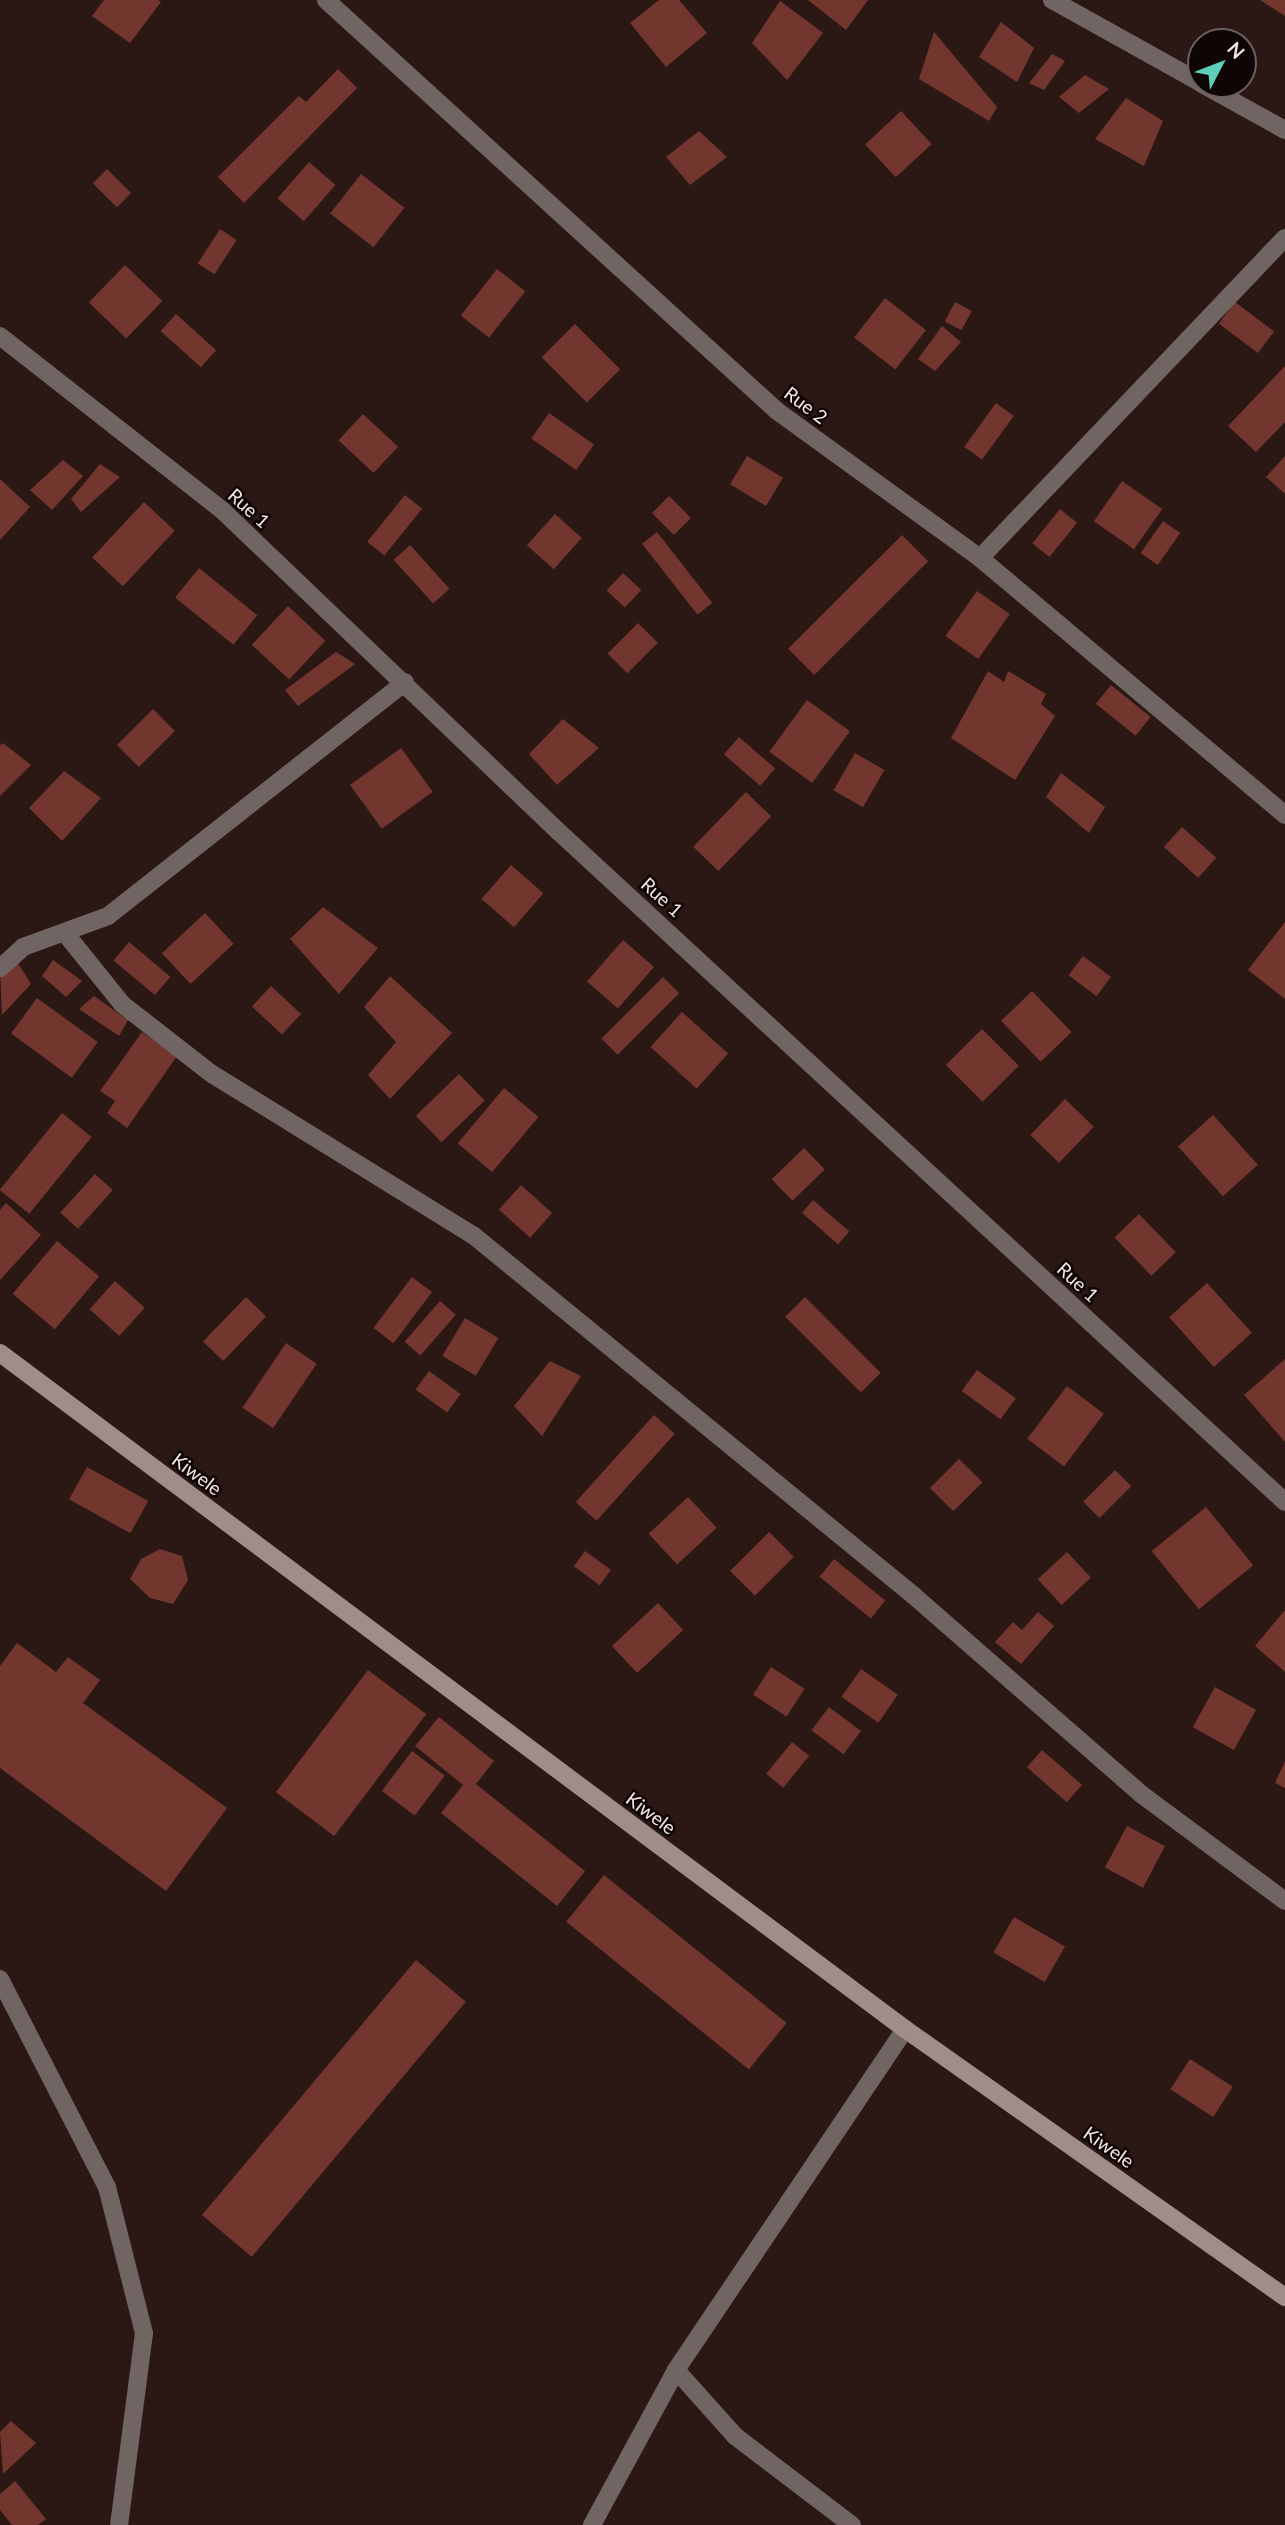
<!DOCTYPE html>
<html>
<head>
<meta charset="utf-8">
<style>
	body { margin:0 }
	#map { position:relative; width:1285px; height:2525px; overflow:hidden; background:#2b1814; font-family:Lato,sans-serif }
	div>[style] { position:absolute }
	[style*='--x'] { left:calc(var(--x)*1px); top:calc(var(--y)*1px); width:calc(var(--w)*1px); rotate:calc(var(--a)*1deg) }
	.building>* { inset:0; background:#72362e; transform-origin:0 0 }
	.street>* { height:18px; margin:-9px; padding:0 9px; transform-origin:9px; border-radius:9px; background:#706563 }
	.secondary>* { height:18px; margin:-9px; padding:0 9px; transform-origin:9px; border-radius:9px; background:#a08d8a }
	span { translate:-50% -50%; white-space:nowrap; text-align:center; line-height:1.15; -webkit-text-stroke:5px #0e0605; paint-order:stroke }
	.street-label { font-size:19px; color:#f6e7e5 }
	.north { position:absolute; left:1187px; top:28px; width:70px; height:70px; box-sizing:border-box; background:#0e0605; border:2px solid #6b605f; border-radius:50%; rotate:48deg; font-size:19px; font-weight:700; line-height:28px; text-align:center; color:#f6e7e5 }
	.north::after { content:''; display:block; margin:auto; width:24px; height:32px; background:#5dceb9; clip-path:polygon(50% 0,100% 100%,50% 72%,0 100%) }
</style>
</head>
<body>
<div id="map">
	<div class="building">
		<i style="clip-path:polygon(104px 0,158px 0,161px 2px,130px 43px,92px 16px)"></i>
		<i style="clip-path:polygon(659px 0,679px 0,707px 33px,666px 67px,630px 23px)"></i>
		<i style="clip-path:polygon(808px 0,868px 0,846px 30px)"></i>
		<i style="clip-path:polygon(1260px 0,1285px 0,1285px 16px)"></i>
		<i style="clip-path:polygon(780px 1px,823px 33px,787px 80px,752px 43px)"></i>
		<i style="clip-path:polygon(1001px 22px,1034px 48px,1017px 82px,979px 57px)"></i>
		<i style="clip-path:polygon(934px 32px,997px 107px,989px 121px,919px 79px)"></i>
		<i style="clip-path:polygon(1052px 54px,1065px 61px,1044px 90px,1029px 83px)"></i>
		<i style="clip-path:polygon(338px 69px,357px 88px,244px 203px,218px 177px,299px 96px,306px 102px)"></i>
		<i style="clip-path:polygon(1085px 75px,1109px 89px,1079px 113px,1059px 97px)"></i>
		<i style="clip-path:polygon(1126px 98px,1163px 121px,1144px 166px,1095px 139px)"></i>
		<i style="left:901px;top:111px;width:45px;height:49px;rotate:47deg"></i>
		<i style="clip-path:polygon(699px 131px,727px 157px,690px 185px,666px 157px)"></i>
		<i style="left:309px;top:162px;width:35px;height:48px;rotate:41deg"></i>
		<i style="left:107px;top:169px;width:34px;height:20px;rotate:45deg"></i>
		<i style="left:361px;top:174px;width:55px;height:50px;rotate:38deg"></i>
		<i style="left:220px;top:229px;width:20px;height:41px;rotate:33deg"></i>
		<i style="left:125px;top:265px;width:52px;height:52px;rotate:44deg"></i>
		<i style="left:497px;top:269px;width:36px;height:59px;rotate:38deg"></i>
		<i style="left:885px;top:298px;width:52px;height:50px;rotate:38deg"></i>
		<i style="left:955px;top:302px;width:19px;height:22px;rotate:28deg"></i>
		<i style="left:1235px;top:302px;width:49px;height:27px;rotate:37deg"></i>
		<i style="left:176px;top:314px;width:54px;height:23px;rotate:42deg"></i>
		<i style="left:575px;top:324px;width:64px;height:47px;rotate:45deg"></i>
		<i style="clip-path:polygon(942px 326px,961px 342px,935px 371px,918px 359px)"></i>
		<i style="clip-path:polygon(1285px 366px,1285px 422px,1256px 452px,1228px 426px)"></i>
		<i style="left:996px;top:403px;width:22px;height:54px;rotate:36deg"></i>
		<i style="left:549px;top:413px;width:55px;height:31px;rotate:35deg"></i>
		<i style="left:363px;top:414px;width:48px;height:36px;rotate:43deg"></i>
		<i style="left:747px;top:456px;width:42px;height:33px;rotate:31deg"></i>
		<i style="clip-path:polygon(1285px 456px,1285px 494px,1266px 477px)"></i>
		<i style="clip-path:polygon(63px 460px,83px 476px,52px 510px,30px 490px)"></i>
		<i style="clip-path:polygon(100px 464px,120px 477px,81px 512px,71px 499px)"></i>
		<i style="clip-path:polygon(0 479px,30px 507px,0 540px)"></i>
		<i style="left:1122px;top:481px;width:49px;height:49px;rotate:35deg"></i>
		<i style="left:405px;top:495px;width:22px;height:60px;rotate:39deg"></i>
		<i style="left:669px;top:496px;width:31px;height:24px;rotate:45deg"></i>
		<i style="left:144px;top:502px;width:42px;height:76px;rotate:43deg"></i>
		<i style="left:1060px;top:509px;width:22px;height:44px;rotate:39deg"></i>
		<i style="left:555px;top:514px;width:36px;height:42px;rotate:42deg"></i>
		<i style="left:1163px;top:521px;width:21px;height:39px;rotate:35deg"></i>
		<i style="left:657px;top:532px;width:90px;height:19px;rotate:52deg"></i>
		<i style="left:902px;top:535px;width:37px;height:161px;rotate:45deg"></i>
		<i style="left:410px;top:545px;width:59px;height:22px;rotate:48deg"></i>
		<i style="left:199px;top:568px;width:75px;height:38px;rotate:39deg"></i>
		<i style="left:623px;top:573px;width:25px;height:24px;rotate:43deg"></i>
		<i style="left:977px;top:591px;width:40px;height:55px;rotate:35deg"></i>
		<i style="left:288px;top:606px;width:51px;height:53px;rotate:43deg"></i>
		<i style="left:638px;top:623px;width:28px;height:43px;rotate:45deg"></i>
		<i style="clip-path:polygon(336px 652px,355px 664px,298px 706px,285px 690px)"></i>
		<i style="clip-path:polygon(988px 671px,1004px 682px,1008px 671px,1046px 694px,1041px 704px,1055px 716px,1015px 780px,951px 738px)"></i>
		<i style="left:1111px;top:685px;width:51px;height:24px;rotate:39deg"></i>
		<i style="left:807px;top:700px;width:53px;height:64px;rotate:36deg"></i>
		<i style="left:153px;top:709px;width:31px;height:51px;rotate:45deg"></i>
		<i style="clip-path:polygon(563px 719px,599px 748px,557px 785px,529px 754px)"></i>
		<i style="left:739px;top:737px;width:48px;height:23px;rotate:41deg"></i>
		<i style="clip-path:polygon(3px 743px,31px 765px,0 796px,0 746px)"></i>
		<i style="left:401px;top:748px;width:54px;height:63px;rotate:54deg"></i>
		<i style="left:855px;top:753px;width:34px;height:43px;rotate:30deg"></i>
		<i style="clip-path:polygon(64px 771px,101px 798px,62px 841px,29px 808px)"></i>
		<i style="clip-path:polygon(1061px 773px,1105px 807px,1089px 833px,1046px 797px)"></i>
		<i style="left:746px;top:792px;width:35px;height:76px;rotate:44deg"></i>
		<i style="left:1182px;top:827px;width:46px;height:27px;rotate:42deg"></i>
		<i style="left:511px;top:865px;width:43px;height:45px;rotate:41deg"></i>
		<i style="clip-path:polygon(323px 907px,378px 948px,339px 994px,290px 939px)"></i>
		<i style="left:205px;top:913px;width:42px;height:59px;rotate:47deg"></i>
		<i style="clip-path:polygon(1285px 922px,1285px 999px,1248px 970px)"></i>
		<i style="left:623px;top:940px;width:41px;height:55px;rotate:41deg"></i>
		<i style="left:129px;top:942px;width:54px;height:24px;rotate:40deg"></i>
		<i style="clip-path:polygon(13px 955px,31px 984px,2px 1015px,0 970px)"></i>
		<i style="left:1083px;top:956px;width:35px;height:24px;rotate:37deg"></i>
		<i style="clip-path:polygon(53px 960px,82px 981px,66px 997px,42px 976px)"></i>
		<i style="clip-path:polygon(390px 976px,452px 1033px,390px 1099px,368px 1075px,396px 1042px,364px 1007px)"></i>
		<i style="left:663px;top:977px;width:23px;height:87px;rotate:45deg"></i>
		<i style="left:271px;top:986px;width:41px;height:28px;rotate:43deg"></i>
		<i style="left:1032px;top:991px;width:57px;height:43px;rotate:46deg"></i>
		<i style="clip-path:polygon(94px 996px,128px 1020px,119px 1036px,79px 1009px)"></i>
		<i style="left:37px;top:998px;width:75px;height:44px;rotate:36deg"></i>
		<i style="left:682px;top:1012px;width:62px;height:47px;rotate:42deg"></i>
		<i style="left:982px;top:1029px;width:52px;height:51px;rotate:45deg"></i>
		<i style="clip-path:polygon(142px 1032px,177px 1056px,127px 1128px,107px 1113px,115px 1101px,100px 1091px)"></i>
		<i style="left:459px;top:1074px;width:37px;height:60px;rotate:46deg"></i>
		<i style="left:504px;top:1088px;width:45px;height:72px;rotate:40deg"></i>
		<i style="left:1065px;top:1099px;width:40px;height:50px;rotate:44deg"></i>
		<i style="left:62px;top:1113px;width:38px;height:99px;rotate:39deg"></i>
		<i style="left:1213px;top:1115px;width:67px;height:47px;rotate:48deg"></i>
		<i style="left:804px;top:1148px;width:30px;height:45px;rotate:46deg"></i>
		<i style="left:95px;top:1174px;width:24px;height:52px;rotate:42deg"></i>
		<i style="left:521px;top:1185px;width:42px;height:33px;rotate:42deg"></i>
		<i style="left:813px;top:1200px;width:48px;height:17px;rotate:41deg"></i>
		<i style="clip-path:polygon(6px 1203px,41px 1235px,0 1280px,0 1210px)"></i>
		<i style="left:1139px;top:1214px;width:53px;height:34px;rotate:46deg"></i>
		<i style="left:57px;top:1241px;width:55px;height:69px;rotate:40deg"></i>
		<i style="left:412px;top:1277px;width:25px;height:64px;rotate:37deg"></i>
		<i style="left:115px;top:1281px;width:40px;height:38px;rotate:42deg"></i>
		<i style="left:1207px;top:1283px;width:67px;height:51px;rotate:48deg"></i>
		<i style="left:246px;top:1297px;width:28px;height:62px;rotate:44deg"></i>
		<i style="left:805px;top:1297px;width:107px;height:28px;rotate:45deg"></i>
		<i style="left:440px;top:1301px;width:21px;height:54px;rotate:41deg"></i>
		<i style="left:465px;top:1318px;width:39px;height:44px;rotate:31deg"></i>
		<i style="left:286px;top:1343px;width:37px;height:78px;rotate:34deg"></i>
		<i style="clip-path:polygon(1285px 1359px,1285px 1442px,1244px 1395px)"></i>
		<i style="clip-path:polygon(550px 1361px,581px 1376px,542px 1436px,514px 1406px)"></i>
		<i style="left:977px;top:1370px;width:48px;height:26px;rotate:36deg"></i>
		<i style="left:429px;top:1371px;width:39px;height:23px;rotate:36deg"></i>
		<i style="left:1067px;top:1386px;width:46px;height:66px;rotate:37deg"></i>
		<i style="left:654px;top:1415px;width:28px;height:117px;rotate:42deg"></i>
		<i style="left:959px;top:1459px;width:33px;height:41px;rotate:45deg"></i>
		<i style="left:87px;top:1467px;width:70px;height:37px;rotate:29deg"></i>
		<i style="left:1115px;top:1470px;width:23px;height:45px;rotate:45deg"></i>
		<i style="left:688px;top:1497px;width:42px;height:54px;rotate:47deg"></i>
		<i style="left:1206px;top:1507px;width:75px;height:70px;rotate:51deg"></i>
		<i style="left:769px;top:1532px;width:35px;height:55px;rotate:45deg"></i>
		<i style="clip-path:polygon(160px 1549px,182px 1556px,188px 1580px,173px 1604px,150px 1598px,130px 1579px,141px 1559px)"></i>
		<i style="left:585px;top:1551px;width:32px;height:19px;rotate:36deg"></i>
		<i style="left:1067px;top:1552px;width:35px;height:40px;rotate:47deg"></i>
		<i style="left:834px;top:1559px;width:66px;height:23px;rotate:39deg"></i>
		<i style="left:658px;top:1603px;width:37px;height:63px;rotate:47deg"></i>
		<i style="clip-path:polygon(1285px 1610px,1285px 1672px,1255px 1646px)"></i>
		<i style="clip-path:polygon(1038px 1612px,1054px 1626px,1021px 1664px,995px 1642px,1013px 1622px,1022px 1630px)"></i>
		<i style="clip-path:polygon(17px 1643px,56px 1672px,68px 1657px,100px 1680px,83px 1703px,227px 1808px,166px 1891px,0 1768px,0 1666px)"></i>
		<i style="left:771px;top:1667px;width:40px;height:33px;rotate:33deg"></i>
		<i style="left:861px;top:1669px;width:45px;height:34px;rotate:35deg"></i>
		<i style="left:368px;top:1670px;width:73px;height:153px;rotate:37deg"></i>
		<i style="left:1215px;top:1687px;width:47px;height:46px;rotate:29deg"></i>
		<i style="left:829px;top:1707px;width:40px;height:29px;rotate:37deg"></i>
		<i style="clip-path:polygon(439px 1717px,494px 1761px,476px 1784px,585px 1871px,557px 1906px,441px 1813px,463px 1785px,415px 1746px)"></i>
		<i style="left:792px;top:1742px;width:22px;height:41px;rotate:39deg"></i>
		<i style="left:1042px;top:1750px;width:53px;height:23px;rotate:41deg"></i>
		<i style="left:412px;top:1751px;width:41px;height:50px;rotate:37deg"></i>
		<i style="clip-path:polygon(1285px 1761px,1285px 1788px,1275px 1783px)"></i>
		<i style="left:1127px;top:1826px;width:43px;height:47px;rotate:28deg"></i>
		<i style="left:604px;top:1875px;width:235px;height:60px;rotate:39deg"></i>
		<i style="left:1014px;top:1917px;width:59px;height:41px;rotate:30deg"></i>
		<i style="left:416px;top:1960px;width:65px;height:333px;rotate:40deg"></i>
		<i style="left:1190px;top:2059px;width:51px;height:36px;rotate:33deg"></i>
		<i style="clip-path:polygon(11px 2421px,36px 2443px,3px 2474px,0 2432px)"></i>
		<i style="clip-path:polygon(15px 2481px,46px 2519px,38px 2525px,12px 2525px,0 2510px,0 2494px)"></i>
	</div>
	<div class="street">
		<i style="--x:326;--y:0;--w:610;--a:42.34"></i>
		<i style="--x:777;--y:411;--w:251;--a:35.9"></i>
		<i style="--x:980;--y:558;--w:399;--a:40.1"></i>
		<i style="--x:1052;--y:0;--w:171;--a:29.1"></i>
		<i style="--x:1202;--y:84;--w:95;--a:29"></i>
		<i style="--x:0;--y:336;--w:283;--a:38.1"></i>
		<i style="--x:223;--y:511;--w:465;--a:43.7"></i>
		<i style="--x:559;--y:832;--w:988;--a:42.7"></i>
		<i style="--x:980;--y:558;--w:442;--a:-46.4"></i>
		<i style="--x:65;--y:933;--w:91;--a:51.2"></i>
		<i style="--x:122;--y:1004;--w:114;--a:37.9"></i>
		<i style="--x:212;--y:1074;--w:307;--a:31.7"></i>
		<i style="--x:473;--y:1235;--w:569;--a:39.29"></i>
		<i style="--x:913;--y:1595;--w:303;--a:41.1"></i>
		<i style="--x:1141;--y:1794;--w:179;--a:36.6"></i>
		<i style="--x:0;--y:968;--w:31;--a:-42"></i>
		<i style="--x:23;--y:947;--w:90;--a:-20"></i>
		<i style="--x:108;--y:916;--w:378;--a:-38.2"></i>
		<i style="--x:0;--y:1979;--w:234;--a:62.8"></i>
		<i style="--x:107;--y:2187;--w:151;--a:75.8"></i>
		<i style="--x:144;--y:2333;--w:194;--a:97.4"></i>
		<i style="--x:676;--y:2370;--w:89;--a:48.2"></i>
		<i style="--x:735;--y:2436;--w:147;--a:37.3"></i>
		<i style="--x:592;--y:2525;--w:176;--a:-61.5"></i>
		<i style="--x:676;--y:2370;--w:411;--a:-56.1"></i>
	</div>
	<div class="secondary">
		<i style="--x:0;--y:1353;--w:1130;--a:36.76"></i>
		<i style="--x:905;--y:2029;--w:465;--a:35.2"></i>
	</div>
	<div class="street-label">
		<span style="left:806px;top:405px;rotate:37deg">Rue 2</span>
		<span style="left:249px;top:508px;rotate:42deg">Rue 1</span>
		<span style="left:662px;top:897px;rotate:42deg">Rue 1</span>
		<span style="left:1078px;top:1282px;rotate:43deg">Rue 1</span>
		<span style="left:197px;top:1474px;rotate:37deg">Kiwele</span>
		<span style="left:651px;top:1813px;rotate:37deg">Kiwele</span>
		<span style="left:1109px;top:2147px;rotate:35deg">Kiwele</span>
	</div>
	<div class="north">N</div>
</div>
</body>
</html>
